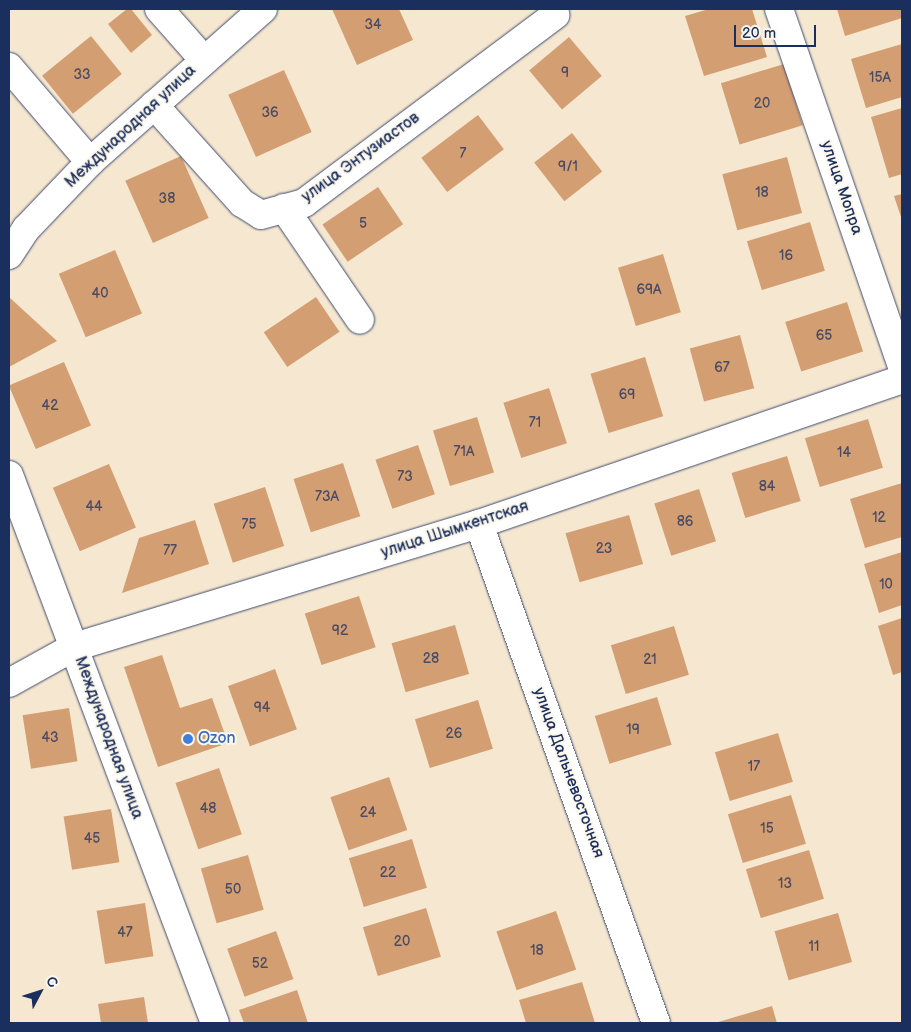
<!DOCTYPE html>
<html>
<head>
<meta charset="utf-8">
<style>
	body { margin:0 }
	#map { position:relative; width:911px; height:1032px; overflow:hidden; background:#f6e7d0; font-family:"Balsamiq Sans",sans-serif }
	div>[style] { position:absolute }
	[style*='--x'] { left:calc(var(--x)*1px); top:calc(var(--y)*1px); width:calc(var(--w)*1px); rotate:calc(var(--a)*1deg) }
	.building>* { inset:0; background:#d49e73; transform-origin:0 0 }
	.roads { filter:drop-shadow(0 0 1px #3c4b6f) drop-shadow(0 0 1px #3c4b6f) }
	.minor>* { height:28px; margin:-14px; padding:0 14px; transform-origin:14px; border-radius:14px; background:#fff }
	.dots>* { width:14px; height:14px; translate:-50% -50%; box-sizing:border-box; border:2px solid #fbf7ec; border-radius:50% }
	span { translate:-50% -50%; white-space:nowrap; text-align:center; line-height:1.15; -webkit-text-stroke:4px #fbf7ec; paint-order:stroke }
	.number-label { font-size:14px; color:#494b63 }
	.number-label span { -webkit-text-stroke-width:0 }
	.street-label { font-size:16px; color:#1b2f5e }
	.shop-label { font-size:16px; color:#366cbe }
	.left { translate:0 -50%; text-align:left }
	.frame { position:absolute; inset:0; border:10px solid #1b2f5e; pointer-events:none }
	.north { position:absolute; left:15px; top:967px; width:50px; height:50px; -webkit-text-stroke:4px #fbf7ec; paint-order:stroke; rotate:50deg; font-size:14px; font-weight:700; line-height:20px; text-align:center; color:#1b2f5e }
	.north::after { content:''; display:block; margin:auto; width:18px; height:22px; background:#1b2f5e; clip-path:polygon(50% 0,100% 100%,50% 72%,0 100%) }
	.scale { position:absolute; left:734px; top:25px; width:82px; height:22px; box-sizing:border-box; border:2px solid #1b2f5e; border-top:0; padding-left:6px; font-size:15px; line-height:18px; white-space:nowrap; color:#1b2f5e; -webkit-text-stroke:4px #fbf7ec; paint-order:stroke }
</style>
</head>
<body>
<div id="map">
	<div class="building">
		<i style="clip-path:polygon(127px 9px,131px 9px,152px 35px,131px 53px,108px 24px)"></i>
		<i style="clip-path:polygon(332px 9px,399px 9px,413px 40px,357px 65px)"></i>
		<i style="clip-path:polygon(709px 9px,752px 9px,767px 57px,704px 76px,685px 16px)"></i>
		<i style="clip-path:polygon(837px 9px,902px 9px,902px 18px,845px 36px)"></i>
		<i style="left:91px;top:36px;width:49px;height:63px;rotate:51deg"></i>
		<i style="left:569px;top:37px;width:51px;height:52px;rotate:50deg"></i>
		<i style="clip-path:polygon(902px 44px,902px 97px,866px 108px,851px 59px)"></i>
		<i style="left:784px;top:64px;width:64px;height:66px;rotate:73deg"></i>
		<i style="left:284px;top:70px;width:68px;height:61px;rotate:66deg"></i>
		<i style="clip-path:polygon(902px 108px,902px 174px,889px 178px,871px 117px)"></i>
		<i style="left:478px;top:115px;width:43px;height:71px;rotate:53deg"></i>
		<i style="left:572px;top:133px;width:49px;height:48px;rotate:52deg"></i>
		<i style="left:181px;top:156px;width:68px;height:61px;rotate:66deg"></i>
		<i style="left:787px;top:157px;width:58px;height:67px;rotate:75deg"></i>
		<i style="left:378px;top:187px;width:45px;height:67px;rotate:56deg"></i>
		<i style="clip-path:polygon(902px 194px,902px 220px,894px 196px)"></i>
		<i style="left:810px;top:222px;width:51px;height:66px;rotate:73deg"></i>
		<i style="left:115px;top:250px;width:69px;height:61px;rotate:67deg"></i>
		<i style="left:663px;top:254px;width:61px;height:47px;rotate:73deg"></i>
		<i style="clip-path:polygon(9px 297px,57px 341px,9px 367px)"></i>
		<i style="left:316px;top:297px;width:42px;height:63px;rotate:56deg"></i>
		<i style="left:847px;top:302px;width:52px;height:65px;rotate:72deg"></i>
		<i style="left:740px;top:335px;width:55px;height:52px;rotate:75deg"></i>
		<i style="left:645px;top:357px;width:62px;height:57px;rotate:73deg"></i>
		<i style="left:64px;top:362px;width:69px;height:60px;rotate:67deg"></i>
		<i style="left:549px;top:388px;width:58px;height:48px;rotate:72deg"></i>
		<i style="left:477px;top:417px;width:58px;height:46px;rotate:73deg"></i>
		<i style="left:868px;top:419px;width:51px;height:66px;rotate:73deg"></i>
		<i style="left:418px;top:445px;width:52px;height:45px;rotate:71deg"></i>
		<i style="left:787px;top:456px;width:47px;height:58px;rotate:73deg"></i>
		<i style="left:343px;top:463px;width:56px;height:52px;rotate:72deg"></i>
		<i style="left:109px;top:464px;width:69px;height:61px;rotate:67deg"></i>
		<i style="clip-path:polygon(902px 483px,902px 537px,865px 548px,850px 499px)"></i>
		<i style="left:265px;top:487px;width:62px;height:54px;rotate:72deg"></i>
		<i style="left:699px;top:489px;width:55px;height:47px;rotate:72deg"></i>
		<i style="left:629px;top:515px;width:51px;height:66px;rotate:74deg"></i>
		<i style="clip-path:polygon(195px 520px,209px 564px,122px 593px,139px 538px)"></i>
		<i style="clip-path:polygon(902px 552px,902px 605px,879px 613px,864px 564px)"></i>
		<i style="left:359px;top:596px;width:54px;height:57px;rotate:72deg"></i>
		<i style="clip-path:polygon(902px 618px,902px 672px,893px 675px,878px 626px)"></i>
		<i style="left:455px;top:625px;width:51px;height:66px;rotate:74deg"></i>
		<i style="left:674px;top:626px;width:51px;height:66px;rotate:73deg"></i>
		<i style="clip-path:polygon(162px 655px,180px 708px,212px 698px,228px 743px,158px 767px,124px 667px)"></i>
		<i style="left:275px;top:669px;width:64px;height:50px;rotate:70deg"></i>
		<i style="left:657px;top:697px;width:50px;height:65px;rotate:73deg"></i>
		<i style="left:478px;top:700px;width:51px;height:66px;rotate:73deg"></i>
		<i style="left:69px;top:708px;width:54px;height:47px;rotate:81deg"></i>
		<i style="left:778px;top:733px;width:51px;height:66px;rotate:73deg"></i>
		<i style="left:219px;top:768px;width:70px;height:46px;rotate:71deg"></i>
		<i style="left:389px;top:777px;width:56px;height:62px;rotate:71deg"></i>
		<i style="left:791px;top:795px;width:51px;height:66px;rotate:73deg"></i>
		<i style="left:111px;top:809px;width:54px;height:48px;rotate:81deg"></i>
		<i style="left:412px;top:839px;width:51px;height:66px;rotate:73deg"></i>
		<i style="left:809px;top:850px;width:51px;height:66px;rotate:73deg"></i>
		<i style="left:248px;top:855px;width:57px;height:49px;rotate:74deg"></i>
		<i style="left:145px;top:903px;width:54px;height:49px;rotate:81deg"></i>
		<i style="left:426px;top:908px;width:51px;height:66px;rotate:73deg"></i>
		<i style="left:556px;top:911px;width:62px;height:63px;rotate:71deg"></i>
		<i style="left:838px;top:913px;width:51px;height:66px;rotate:74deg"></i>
		<i style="left:276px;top:931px;width:51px;height:52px;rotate:70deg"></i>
		<i style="clip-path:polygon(582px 982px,595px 1023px,526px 1023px,519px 1000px)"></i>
		<i style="clip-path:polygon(297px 990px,308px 1023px,244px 1023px,239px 1010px)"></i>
		<i style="clip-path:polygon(144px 997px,148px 1023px,101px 1023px,98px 1004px)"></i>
		<i style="clip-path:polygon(772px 1006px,777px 1023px,715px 1023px)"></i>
	</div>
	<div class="roads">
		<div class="minor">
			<i style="--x:159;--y:9;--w:68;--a:48.6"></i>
			<i style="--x:779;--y:9;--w:379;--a:71"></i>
			<i style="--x:9;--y:67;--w:125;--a:49.5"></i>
			<i style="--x:154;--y:105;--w:132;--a:48.1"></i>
			<i style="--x:242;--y:203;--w:22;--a:32"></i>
			<i style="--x:261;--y:215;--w:45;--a:-15.6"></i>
			<i style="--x:304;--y:203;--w:314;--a:-36.8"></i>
			<i style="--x:284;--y:208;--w:135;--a:55.8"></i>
			<i style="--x:9;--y:255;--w:31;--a:-57"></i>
			<i style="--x:26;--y:229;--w:93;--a:-46.3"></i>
			<i style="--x:90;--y:162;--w:231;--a:-41.5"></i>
			<i style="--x:9;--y:475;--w:585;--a:69.4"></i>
			<i style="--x:479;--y:524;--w:529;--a:70.47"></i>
			<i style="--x:9;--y:683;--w:74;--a:-29"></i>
			<i style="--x:74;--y:647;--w:423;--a:-16.9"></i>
			<i style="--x:479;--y:524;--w:447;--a:-18.9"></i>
		</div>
	</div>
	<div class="dots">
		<i style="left:188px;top:739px;background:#3f7fe0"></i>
	</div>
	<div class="number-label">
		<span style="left:373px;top:25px">34</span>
		<span style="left:565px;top:73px">9</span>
		<span style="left:82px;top:75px">33</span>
		<span style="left:880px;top:78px">15А</span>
		<span style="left:762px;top:104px">20</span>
		<span style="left:270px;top:113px">36</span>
		<span style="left:463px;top:154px">7</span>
		<span style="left:568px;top:167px">9/1</span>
		<span style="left:762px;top:193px">18</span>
		<span style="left:167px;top:199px">38</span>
		<span style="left:363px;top:224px">5</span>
		<span style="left:786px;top:256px">16</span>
		<span style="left:649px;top:290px">69А</span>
		<span style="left:100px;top:294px">40</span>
		<span style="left:824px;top:336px">65</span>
		<span style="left:722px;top:368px">67</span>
		<span style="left:627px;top:395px">69</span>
		<span style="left:50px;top:406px">42</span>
		<span style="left:535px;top:423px">71</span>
		<span style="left:464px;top:452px">71А</span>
		<span style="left:844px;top:453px">14</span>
		<span style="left:405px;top:477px">73</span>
		<span style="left:767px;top:487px">84</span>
		<span style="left:327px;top:497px">73А</span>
		<span style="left:94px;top:507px">44</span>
		<span style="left:879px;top:518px">12</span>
		<span style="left:685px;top:522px">86</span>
		<span style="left:249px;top:525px">75</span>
		<span style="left:604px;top:549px">23</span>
		<span style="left:170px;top:551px">77</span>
		<span style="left:886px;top:585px">10</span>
		<span style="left:340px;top:631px">92</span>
		<span style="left:431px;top:659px">28</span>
		<span style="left:650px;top:660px">21</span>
		<span style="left:262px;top:708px">94</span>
		<span style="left:633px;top:730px">19</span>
		<span style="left:454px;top:734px">26</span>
		<span style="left:50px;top:738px">43</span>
		<span style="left:754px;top:767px">17</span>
		<span style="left:208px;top:809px">48</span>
		<span style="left:368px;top:813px">24</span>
		<span style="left:767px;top:829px">15</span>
		<span style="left:92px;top:839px">45</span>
		<span style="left:388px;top:873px">22</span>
		<span style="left:785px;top:884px">13</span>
		<span style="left:233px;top:890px">50</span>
		<span style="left:125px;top:933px">47</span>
		<span style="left:402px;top:942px">20</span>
		<span style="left:814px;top:947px">11</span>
		<span style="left:537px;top:951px">18</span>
		<span style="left:260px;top:964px">52</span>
	</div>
	<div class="street-label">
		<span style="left:131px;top:127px;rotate:-43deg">Международная улица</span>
		<span style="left:361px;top:158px;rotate:-36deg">улица Энтузиастов</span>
		<span style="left:841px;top:188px;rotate:71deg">улица Мопра</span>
		<span style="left:455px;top:530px;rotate:-18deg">улица Шымкентская</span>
		<span style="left:108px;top:738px;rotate:70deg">Международная улица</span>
		<span style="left:568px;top:773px;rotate:70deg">улица Дальневосточная</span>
	</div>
	<div class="shop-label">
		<span class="left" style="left:198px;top:739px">Ozon</span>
	</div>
	<div class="frame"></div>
	<div class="north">С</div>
	<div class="scale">20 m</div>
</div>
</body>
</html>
